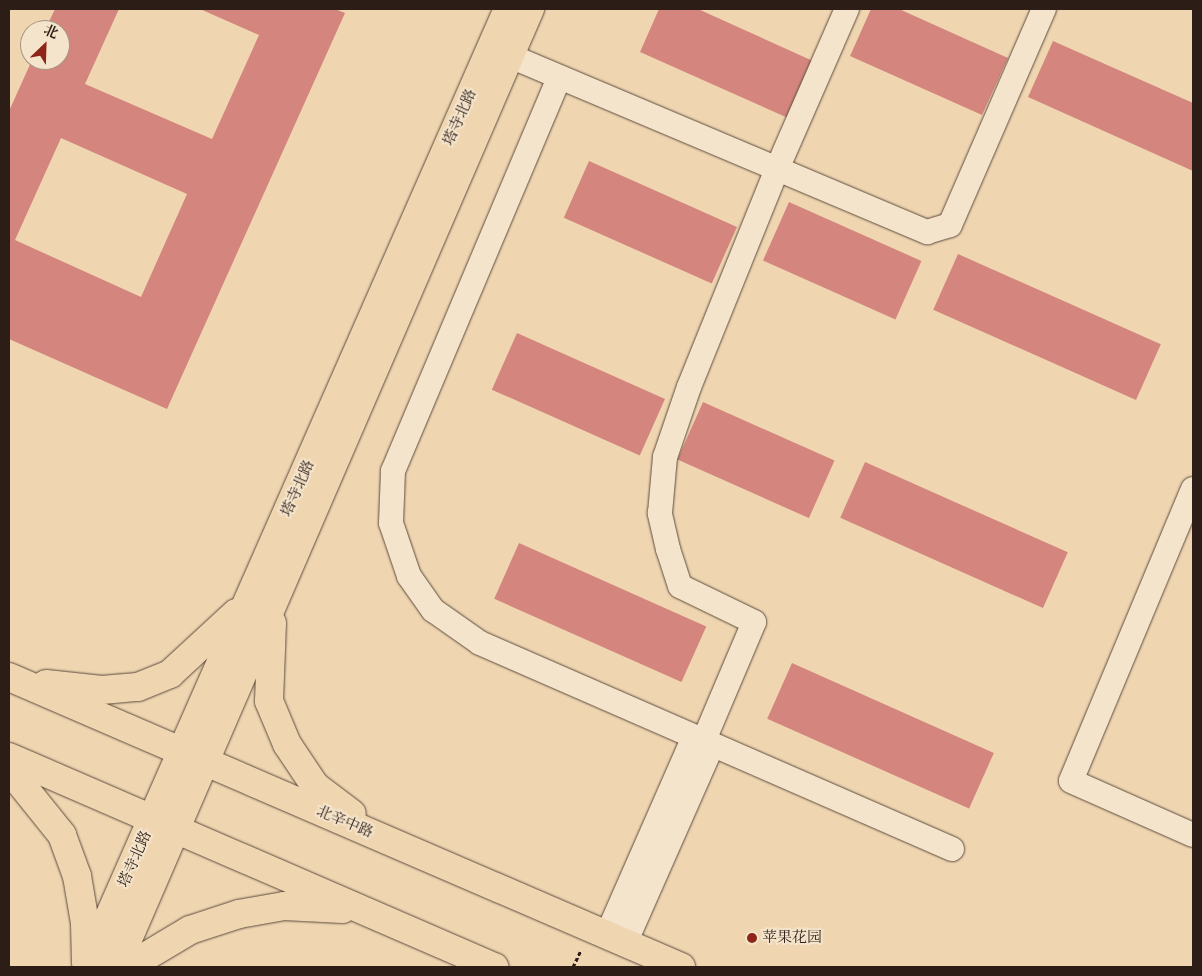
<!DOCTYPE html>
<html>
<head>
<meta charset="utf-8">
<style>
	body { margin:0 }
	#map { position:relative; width:1202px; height:976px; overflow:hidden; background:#efd6b1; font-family:"Libre Bodoni","Noto Serif SC",serif }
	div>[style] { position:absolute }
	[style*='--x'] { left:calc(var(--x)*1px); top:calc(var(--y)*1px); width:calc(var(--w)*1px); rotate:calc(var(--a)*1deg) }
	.building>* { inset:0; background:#d4867e; transform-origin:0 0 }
	.path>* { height:3px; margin-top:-1.5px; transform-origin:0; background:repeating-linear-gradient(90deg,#2c1d16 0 4px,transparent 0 6.5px) }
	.roads { filter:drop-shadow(0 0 1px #5d4b3d) drop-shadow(0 0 1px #5d4b3d) }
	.minor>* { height:24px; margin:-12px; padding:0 12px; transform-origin:12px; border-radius:12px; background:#f5e4cc }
	.major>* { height:28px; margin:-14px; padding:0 14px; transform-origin:14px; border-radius:14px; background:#efd6b1 }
	.dots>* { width:14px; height:14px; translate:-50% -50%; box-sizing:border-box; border:2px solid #f5e4cc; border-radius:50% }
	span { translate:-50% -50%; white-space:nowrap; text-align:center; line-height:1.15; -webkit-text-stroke:4px #f5e4cc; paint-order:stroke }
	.street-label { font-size:15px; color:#2c1d16 }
	.poi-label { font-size:15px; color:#2c1d16 }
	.left { translate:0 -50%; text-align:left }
	.frame { position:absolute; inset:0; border:10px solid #2c1d16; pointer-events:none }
	.north { position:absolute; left:20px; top:20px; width:50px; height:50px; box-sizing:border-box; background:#f5e4cc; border:1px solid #a59483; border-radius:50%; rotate:24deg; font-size:14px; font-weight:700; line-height:20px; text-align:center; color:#2c1d16 }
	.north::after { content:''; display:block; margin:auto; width:18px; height:22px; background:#8f2418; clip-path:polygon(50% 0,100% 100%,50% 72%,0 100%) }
</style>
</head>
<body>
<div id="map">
	<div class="building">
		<i style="clip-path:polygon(evenodd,55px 9px,119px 9px,85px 84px,212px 139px,259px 35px,200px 9px,335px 9px,345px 13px,167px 409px,9px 339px,9px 111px,32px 60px,60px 60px,60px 30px,45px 30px,55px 9px,61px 138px,187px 194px,141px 297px,15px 240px,61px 138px)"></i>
		<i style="clip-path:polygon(659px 9px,698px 9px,813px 61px,788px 118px,640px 52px)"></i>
		<i style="clip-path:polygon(871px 9px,899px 9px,1008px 58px,982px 115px,850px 56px)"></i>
		<i style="clip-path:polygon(1053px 41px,1193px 103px,1193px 171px,1028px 97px)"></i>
		<i style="left:589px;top:161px;width:162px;height:62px;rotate:24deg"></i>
		<i style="left:789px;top:202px;width:145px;height:64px;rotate:24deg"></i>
		<i style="left:958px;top:254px;width:222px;height:61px;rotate:24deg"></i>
		<i style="left:517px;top:333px;width:162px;height:62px;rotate:24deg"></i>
		<i style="left:703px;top:402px;width:144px;height:63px;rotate:24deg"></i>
		<i style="left:865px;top:462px;width:222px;height:61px;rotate:24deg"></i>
		<i style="left:519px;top:543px;width:205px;height:61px;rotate:24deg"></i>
		<i style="left:792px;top:663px;width:221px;height:61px;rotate:24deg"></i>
	</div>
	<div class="path">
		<i style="--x:573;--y:967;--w:19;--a:-65"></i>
	</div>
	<div class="roads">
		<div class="minor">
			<i style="--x:510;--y:56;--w:453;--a:22.9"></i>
			<i style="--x:927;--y:232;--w:24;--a:-17"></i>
			<i style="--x:950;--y:225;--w:236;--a:-66.5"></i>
			<i style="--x:559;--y:78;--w:427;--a:112.9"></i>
			<i style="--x:393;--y:471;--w:52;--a:92.2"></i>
			<i style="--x:391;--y:523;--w:56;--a:71.2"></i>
			<i style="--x:409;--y:576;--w:42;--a:54.8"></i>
			<i style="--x:433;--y:610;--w:57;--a:35.1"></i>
			<i style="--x:480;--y:643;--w:515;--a:23.58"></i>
			<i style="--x:1193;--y:489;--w:316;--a:112.7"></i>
			<i style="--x:1071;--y:781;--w:133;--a:23.9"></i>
			<i style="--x:704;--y:740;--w:128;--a:-67"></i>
			<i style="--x:754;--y:622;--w:82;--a:-154.1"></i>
			<i style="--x:680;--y:586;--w:39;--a:-108"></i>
			<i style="--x:668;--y:549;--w:37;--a:-103"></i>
			<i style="--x:660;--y:513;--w:56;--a:-84.9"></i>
			<i style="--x:665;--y:457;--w:74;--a:-71.1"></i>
			<i style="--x:689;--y:387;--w:235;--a:-68"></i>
			<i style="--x:777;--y:169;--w:175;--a:-66.4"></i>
			<i style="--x:607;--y:935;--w:214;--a:-66.3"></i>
			<i style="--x:693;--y:739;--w:11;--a:5"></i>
			<i style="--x:704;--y:740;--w:10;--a:37"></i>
			<i style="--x:712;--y:746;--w:215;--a:113.8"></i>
		</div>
		<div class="major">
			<i style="--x:272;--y:623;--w:78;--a:92.2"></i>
			<i style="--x:269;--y:701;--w:47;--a:67.3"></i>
			<i style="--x:287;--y:744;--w:50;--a:56.3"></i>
			<i style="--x:315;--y:786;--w:46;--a:37.1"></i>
			<i style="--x:9;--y:677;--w:732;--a:23.34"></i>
			<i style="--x:46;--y:684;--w:56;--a:6.1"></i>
			<i style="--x:102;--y:690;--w:36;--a:-5"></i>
			<i style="--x:138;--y:687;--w:35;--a:-22"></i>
			<i style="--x:170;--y:674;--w:90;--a:-42.7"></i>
			<i style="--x:9;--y:757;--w:529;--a:23.41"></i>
			<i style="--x:9;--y:769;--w:85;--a:51.2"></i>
			<i style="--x:62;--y:835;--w:44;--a:69.9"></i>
			<i style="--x:77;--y:876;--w:48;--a:80.3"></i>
			<i style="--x:85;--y:923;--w:40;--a:88.6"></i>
			<i style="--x:87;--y:967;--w:1046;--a:-66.28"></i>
			<i style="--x:116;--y:967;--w:1044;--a:-66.63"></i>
			<i style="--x:128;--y:967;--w:72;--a:-30.8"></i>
			<i style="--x:190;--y:930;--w:52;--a:-18.1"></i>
			<i style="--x:239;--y:914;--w:46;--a:-10.1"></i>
			<i style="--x:284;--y:906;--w:59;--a:2.9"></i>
		</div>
	</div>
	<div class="dots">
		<i style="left:752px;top:938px;background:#8f2418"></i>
	</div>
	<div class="street-label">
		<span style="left:460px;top:117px;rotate:-66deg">塔寺北路</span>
		<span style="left:298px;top:488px;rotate:-66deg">塔寺北路</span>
		<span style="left:345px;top:822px;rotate:23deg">北辛中路</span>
		<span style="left:135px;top:859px;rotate:-66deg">塔寺北路</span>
	</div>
	<div class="poi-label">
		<span class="left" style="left:762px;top:938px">苹果花园</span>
	</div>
	<div class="frame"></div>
	<div class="north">北</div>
</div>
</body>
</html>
